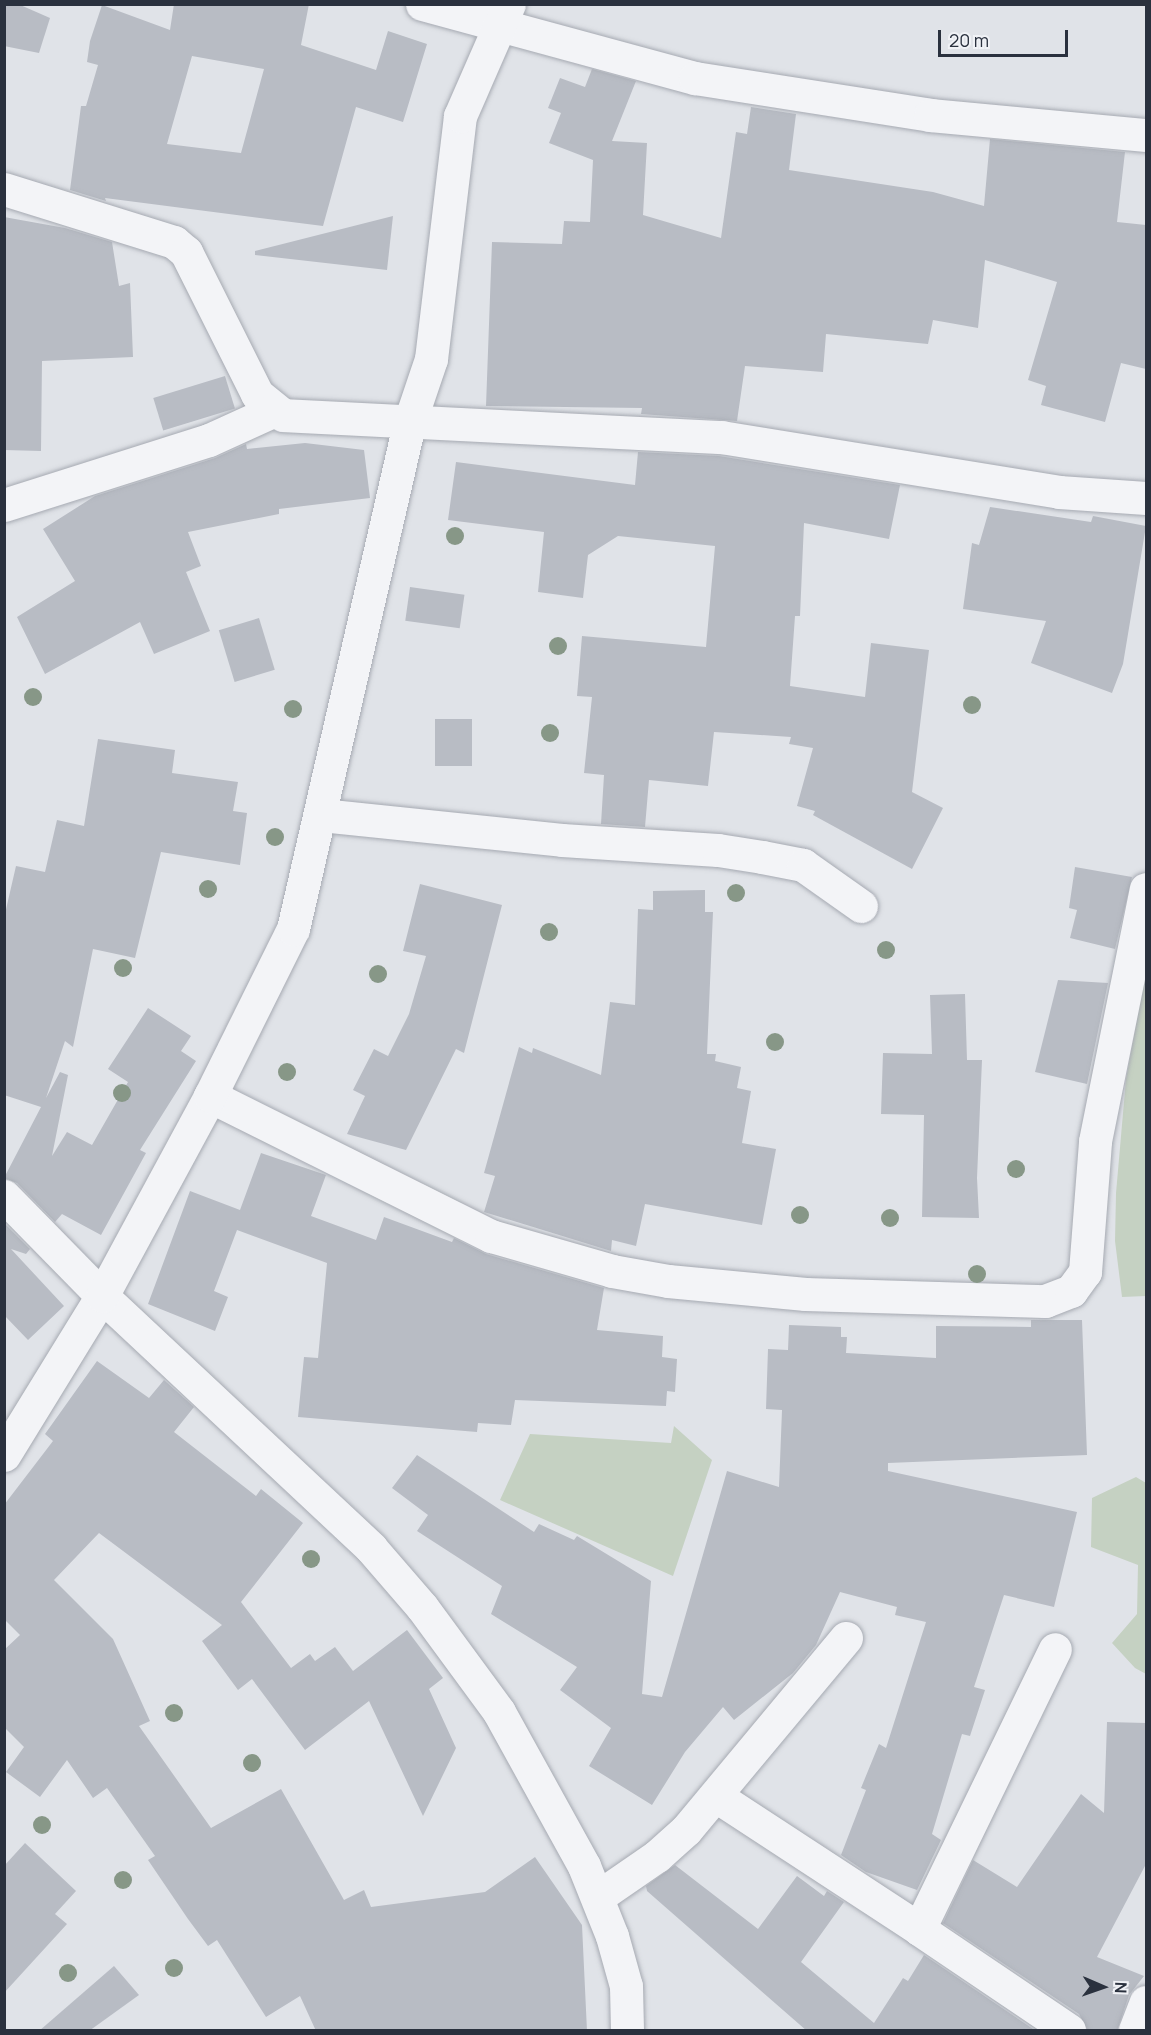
<!DOCTYPE html>
<html>
<head>
<meta charset="utf-8">
<style>
	body { margin:0 }
	#map { position:relative; width:1151px; height:2035px; overflow:hidden; background:#e0e3e8; font-family:Manrope,sans-serif }
	div>[style] { position:absolute }
	[style*='--x'] { left:calc(var(--x)*1px); top:calc(var(--y)*1px); width:calc(var(--w)*1px); rotate:calc(var(--a)*1deg) }
	.green>* { inset:0; background:#c5d1c2 }
	.building>* { inset:0; background:#b8bcc4; transform-origin:0 0 }
	.roads { filter:drop-shadow(0 0 2px #a6aab2) drop-shadow(0 0 2px #a6aab2) }
	.street>* { height:33px; margin:-16.5px; padding:0 16.5px; transform-origin:16.5px; border-radius:16.5px; background:#f3f4f7 }
	.trees>* { width:18px; height:18px; margin:-9px; border-radius:50%; background:#879787 }
	span { translate:-50% -50%; white-space:nowrap; text-align:center; line-height:1.15; -webkit-text-stroke:5px #f0f2f6; paint-order:stroke }
	.frame { position:absolute; inset:0; border:6px solid #2a313e; pointer-events:none }
	.north { position:absolute; left:1073px; top:1957px; width:60px; height:60px; -webkit-text-stroke:4px #f0f2f6; paint-order:stroke; rotate:92deg; font-size:16px; font-weight:700; line-height:24px; text-align:center; color:#2a313e }
	.north::after { content:''; display:block; margin:auto; width:21px; height:27px; background:#2a313e; clip-path:polygon(50% 0,100% 100%,50% 72%,0 100%) }
	.scale { position:absolute; left:938px; top:30px; width:130px; height:27px; box-sizing:border-box; border:3px solid #2a313e; border-top:0; padding-left:8px; font-size:18px; line-height:21px; white-space:nowrap; color:#2a313e; -webkit-text-stroke:4px #f0f2f6; paint-order:stroke }
</style>
</head>
<body>
<div id="map">
	<div class="green">
		<i style="clip-path:polygon(1146px 969px,1146px 1296px,1122px 1297px,1115px 1241px,1116px 1193px,1126px 1079px)"></i>
		<i style="clip-path:polygon(674px 1426px,712px 1460px,673px 1576px,500px 1500px,530px 1434px,671px 1443px)"></i>
		<i style="clip-path:polygon(1136px 1477px,1146px 1483px,1146px 1674px,1135px 1668px,1112px 1643px,1137px 1614px,1138px 1565px,1091px 1547px,1092px 1498px)"></i>
	</div>
	<div class="building">
		<i style="clip-path:polygon(4px 4px,18px 4px,50px 18px,39px 53px,4px 46px)"></i>
		<i style="clip-path:polygon(evenodd,174px 4px,309px 4px,301px 45px,376px 70px,388px 31px,427px 44px,403px 122px,356px 107px,323px 226px,105px 198px,106px 201px,70px 190px,81px 106px,86px 106px,98px 65px,87px 62px,90px 41px,102px 5px,170px 30px,174px 4px,192px 56px,264px 69px,241px 153px,167px 144px,192px 56px)"></i>
		<i style="clip-path:polygon(592px 69px,636px 81px,612px 141px,647px 143px,643px 215px,721px 238px,736px 132px,747px 134px,751px 107px,796px 114px,789px 170px,933px 192px,984px 206px,990px 139px,1125px 152px,1117px 222px,1146px 225px,1146px 369px,1121px 363px,1105px 422px,1041px 405px,1046px 386px,1028px 380px,1057px 282px,985px 260px,978px 328px,933px 320px,928px 344px,826px 334px,823px 372px,745px 366px,737px 421px,641px 414px,642px 408px,486px 406px,492px 242px,562px 244px,564px 221px,590px 222px,593px 160px,549px 143px,561px 113px,548px 108px,560px 78px,585px 87px)"></i>
		<i style="clip-path:polygon(393px 216px,387px 270px,255px 255px,255px 251px)"></i>
		<i style="clip-path:polygon(4px 217px,65px 228px,112px 242px,119px 286px,130px 283px,133px 357px,42px 361px,41px 451px,4px 450px)"></i>
		<i style="left:225px;top:376px;width:34px;height:75px;rotate:73deg"></i>
		<i style="clip-path:polygon(305px 443px,364px 450px,370px 498px,279px 509px,279px 514px,188px 532px,201px 566px,186px 572px,210px 631px,154px 654px,140px 622px,45px 674px,17px 617px,75px 581px,43px 529px,95px 496px,215px 458px,246px 444px,247px 449px)"></i>
		<i style="clip-path:polygon(638px 452px,719px 456px,900px 485px,889px 539px,804px 523px,800px 616px,795px 616px,790px 686px,865px 697px,871px 643px,929px 650px,912px 792px,943px 808px,912px 869px,813px 815px,815px 811px,797px 806px,813px 748px,789px 744px,791px 737px,714px 732px,708px 786px,649px 780px,645px 827px,601px 824px,604px 775px,584px 773px,592px 697px,577px 696px,582px 636px,706px 647px,715px 546px,618px 536px,588px 555px,583px 598px,538px 592px,544px 532px,448px 520px,456px 462px,635px 485px)"></i>
		<i style="clip-path:polygon(990px 507px,1091px 522px,1093px 516px,1146px 526px,1123px 664px,1112px 693px,1031px 663px,1046px 621px,963px 609px,972px 543px,979px 545px)"></i>
		<i style="left:410px;top:587px;width:55px;height:34px;rotate:8deg"></i>
		<i style="left:259px;top:618px;width:54px;height:42px;rotate:73deg"></i>
		<i style="left:472px;top:719px;width:47px;height:37px;rotate:90deg"></i>
		<i style="clip-path:polygon(98px 739px,175px 750px,172px 773px,238px 782px,233px 811px,247px 813px,240px 865px,161px 852px,135px 958px,93px 949px,73px 1047px,65px 1041px,46px 1098px,60px 1072px,68px 1075px,52px 1156px,67px 1132px,92px 1145px,128px 1082px,108px 1069px,148px 1008px,191px 1036px,181px 1051px,196px 1061px,140px 1150px,146px 1153px,101px 1235px,62px 1214px,55px 1222px,17px 1183px,4px 1178px,41px 1107px,4px 1095px,4px 918px,16px 866px,45px 872px,57px 820px,84px 826px)"></i>
		<i style="clip-path:polygon(1075px 867px,1132px 877px,1115px 949px,1070px 938px,1077px 910px,1069px 908px)"></i>
		<i style="clip-path:polygon(420px 884px,502px 905px,464px 1053px,456px 1049px,406px 1150px,347px 1134px,365px 1096px,353px 1090px,374px 1049px,388px 1056px,409px 1014px,426px 956px,403px 951px)"></i>
		<i style="clip-path:polygon(705px 890px,705px 912px,713px 912px,707px 1054px,716px 1054px,715px 1061px,741px 1067px,737px 1088px,751px 1091px,742px 1143px,776px 1149px,762px 1225px,645px 1204px,636px 1246px,612px 1240px,611px 1251px,484px 1212px,495px 1176px,484px 1173px,519px 1047px,532px 1053px,533px 1048px,601px 1075px,610px 1002px,635px 1005px,638px 909px,653px 910px,653px 891px)"></i>
		<i style="clip-path:polygon(1058px 980px,1108px 983px,1087px 1084px,1035px 1072px)"></i>
		<i style="clip-path:polygon(965px 994px,967px 1060px,982px 1060px,977px 1178px,979px 1218px,922px 1217px,924px 1115px,881px 1114px,883px 1053px,932px 1054px,930px 995px)"></i>
		<i style="clip-path:polygon(261px 1153px,326px 1175px,311px 1216px,376px 1240px,384px 1217px,452px 1242px,454px 1238px,486px 1254px,604px 1288px,597px 1330px,663px 1336px,662px 1357px,677px 1359px,675px 1392px,667px 1391px,666px 1406px,515px 1400px,511px 1425px,478px 1423px,477px 1432px,298px 1417px,304px 1357px,318px 1358px,327px 1263px,237px 1230px,214px 1291px,228px 1297px,215px 1331px,148px 1304px,190px 1191px,240px 1210px)"></i>
		<i style="clip-path:polygon(4px 1223px,30px 1249px,26px 1254px,11px 1249px,64px 1306px,28px 1340px,4px 1315px)"></i>
		<i style="clip-path:polygon(1031px 1320px,1082px 1320px,1087px 1455px,888px 1463px,888px 1471px,1077px 1512px,1054px 1607px,1004px 1595px,974px 1687px,985px 1690px,970px 1736px,962px 1734px,932px 1834px,941px 1840px,917px 1890px,866px 1872px,841px 1855px,866px 1790px,861px 1788px,879px 1744px,886px 1748px,926px 1622px,895px 1615px,897px 1607px,840px 1592px,816px 1645px,793px 1673px,734px 1720px,723px 1707px,685px 1752px,652px 1805px,589px 1766px,611px 1728px,560px 1690px,577px 1667px,491px 1614px,502px 1586px,417px 1531px,428px 1515px,392px 1488px,417px 1455px,534px 1532px,539px 1524px,574px 1540px,577px 1536px,651px 1581px,642px 1694px,662px 1697px,727px 1471px,779px 1487px,782px 1410px,766px 1409px,768px 1349px,788px 1350px,789px 1325px,841px 1327px,841px 1337px,847px 1337px,846px 1353px,936px 1358px,936px 1326px,1031px 1327px)"></i>
		<i style="clip-path:polygon(97px 1361px,149px 1398px,164px 1380px,194px 1407px,174px 1432px,256px 1496px,261px 1489px,303px 1523px,241px 1602px,291px 1668px,310px 1654px,315px 1661px,335px 1647px,353px 1671px,407px 1630px,443px 1678px,429px 1689px,456px 1748px,423px 1816px,369px 1701px,305px 1750px,252px 1679px,238px 1690px,202px 1641px,222px 1625px,99px 1533px,54px 1580px,113px 1639px,150px 1721px,139px 1726px,211px 1828px,281px 1789px,344px 1900px,364px 1890px,371px 1907px,485px 1892px,535px 1857px,582px 1925px,587px 2031px,316px 2031px,300px 1996px,266px 2017px,217px 1940px,208px 1946px,188px 1919px,148px 1860px,155px 1856px,107px 1788px,93px 1798px,67px 1760px,40px 1797px,6px 1772px,24px 1747px,4px 1727px,4px 1650px,20px 1635px,4px 1619px,4px 1505px,53px 1441px,45px 1434px)"></i>
		<i style="clip-path:polygon(1107px 1722px,1146px 1723px,1146px 1864px,1097px 1957px,1144px 1976px,1129px 1995px,1117px 2031px,1088px 2031px,1079px 2014px,943px 1923px,973px 1860px,1017px 1887px,1081px 1794px,1104px 1813px)"></i>
		<i style="clip-path:polygon(25px 1843px,76px 1891px,55px 1914px,67px 1924px,4px 1993px,4px 1866px)"></i>
		<i style="clip-path:polygon(675px 1865px,758px 1929px,797px 1876px,824px 1896px,827px 1891px,844px 1902px,801px 1962px,874px 2023px,903px 1978px,908px 1981px,924px 1955px,1036px 2031px,807px 2031px,647px 1891px,646px 1886px)"></i>
		<i style="clip-path:polygon(114px 1966px,139px 1995px,89px 2031px,39px 2031px)"></i>
	</div>
	<div class="roads">
		<div class="street">
			<i style="--x:422;--y:4;--w:283;--a:15.2"></i>
			<i style="--x:695;--y:78;--w:238;--a:8.9"></i>
			<i style="--x:930;--y:115;--w:217;--a:5.3"></i>
			<i style="--x:4;--y:189;--w:178;--a:17.3"></i>
			<i style="--x:174;--y:242;--w:16;--a:40"></i>
			<i style="--x:186;--y:252;--w:159;--a:63.4"></i>
			<i style="--x:257;--y:394;--w:33;--a:39"></i>
			<i style="--x:283;--y:415;--w:439;--a:2.9"></i>
			<i style="--x:721;--y:437;--w:342;--a:9.2"></i>
			<i style="--x:1059;--y:492;--w:87;--a:3.9"></i>
			<i style="--x:4;--y:505;--w:215;--a:-17.6"></i>
			<i style="--x:209;--y:440;--w:70;--a:-24.4"></i>
			<i style="--x:321;--y:815;--w:242;--a:5.9"></i>
			<i style="--x:562;--y:840;--w:156;--a:3.7"></i>
			<i style="--x:718;--y:850;--w:45;--a:9"></i>
			<i style="--x:762;--y:857;--w:42;--a:11"></i>
			<i style="--x:803;--y:865;--w:71;--a:35.3"></i>
			<i style="--x:210;--y:1096;--w:314;--a:26.5"></i>
			<i style="--x:491;--y:1236;--w:126;--a:16.1"></i>
			<i style="--x:612;--y:1271;--w:57;--a:10.1"></i>
			<i style="--x:668;--y:1281;--w:138;--a:5.4"></i>
			<i style="--x:805;--y:1294;--w:240;--a:1.7"></i>
			<i style="--x:1045;--y:1301;--w:28;--a:-21"></i>
			<i style="--x:1071;--y:1291;--w:24;--a:-54"></i>
			<i style="--x:1085;--y:1272;--w:131;--a:-85.6"></i>
			<i style="--x:1095;--y:1141;--w:257;--a:-78.6"></i>
			<i style="--x:4;--y:1196;--w:140;--a:45.6"></i>
			<i style="--x:102;--y:1296;--w:369;--a:43.1"></i>
			<i style="--x:371;--y:1548;--w:78;--a:49.2"></i>
			<i style="--x:422;--y:1607;--w:130;--a:53.7"></i>
			<i style="--x:499;--y:1712;--w:176;--a:61.1"></i>
			<i style="--x:584;--y:1866;--w:75;--a:68.2"></i>
			<i style="--x:612;--y:1936;--w:52;--a:74.4"></i>
			<i style="--x:626;--y:1986;--w:44;--a:88.7"></i>
			<i style="--x:4;--y:1455;--w:187;--a:-58.4"></i>
			<i style="--x:102;--y:1296;--w:227;--a:-61.6"></i>
			<i style="--x:210;--y:1096;--w:186;--a:-63.6"></i>
			<i style="--x:293;--y:929;--w:518;--a:-77.06"></i>
			<i style="--x:409;--y:424;--w:69;--a:-71.3"></i>
			<i style="--x:431;--y:359;--w:245;--a:-83.2"></i>
			<i style="--x:460;--y:116;--w:122;--a:-66.4"></i>
			<i style="--x:716;--y:1796;--w:243;--a:33.2"></i>
			<i style="--x:919;--y:1929;--w:311;--a:-64.1"></i>
			<i style="--x:599;--y:1896;--w:70;--a:-34.6"></i>
			<i style="--x:657;--y:1856;--w:39;--a:-42"></i>
			<i style="--x:686;--y:1830;--w:250;--a:-50.2"></i>
			<i style="--x:919;--y:1929;--w:181;--a:34"></i>
			<i style="--x:1135;--y:2030;--w:30;--a:-69"></i>
		</div>
	</div>
	<div class="trees">
		<i style="left:455px;top:536px"></i>
		<i style="left:558px;top:646px"></i>
		<i style="left:33px;top:697px"></i>
		<i style="left:972px;top:705px"></i>
		<i style="left:293px;top:709px"></i>
		<i style="left:550px;top:733px"></i>
		<i style="left:275px;top:837px"></i>
		<i style="left:208px;top:889px"></i>
		<i style="left:736px;top:893px"></i>
		<i style="left:549px;top:932px"></i>
		<i style="left:886px;top:950px"></i>
		<i style="left:123px;top:968px"></i>
		<i style="left:378px;top:974px"></i>
		<i style="left:775px;top:1042px"></i>
		<i style="left:287px;top:1072px"></i>
		<i style="left:122px;top:1093px"></i>
		<i style="left:1016px;top:1169px"></i>
		<i style="left:800px;top:1215px"></i>
		<i style="left:890px;top:1218px"></i>
		<i style="left:977px;top:1274px"></i>
		<i style="left:311px;top:1559px"></i>
		<i style="left:174px;top:1713px"></i>
		<i style="left:252px;top:1763px"></i>
		<i style="left:42px;top:1825px"></i>
		<i style="left:123px;top:1880px"></i>
		<i style="left:174px;top:1968px"></i>
		<i style="left:68px;top:1973px"></i>
	</div>
	<div class="frame"></div>
	<div class="north">N</div>
	<div class="scale">20 m</div>
</div>
</body>
</html>
